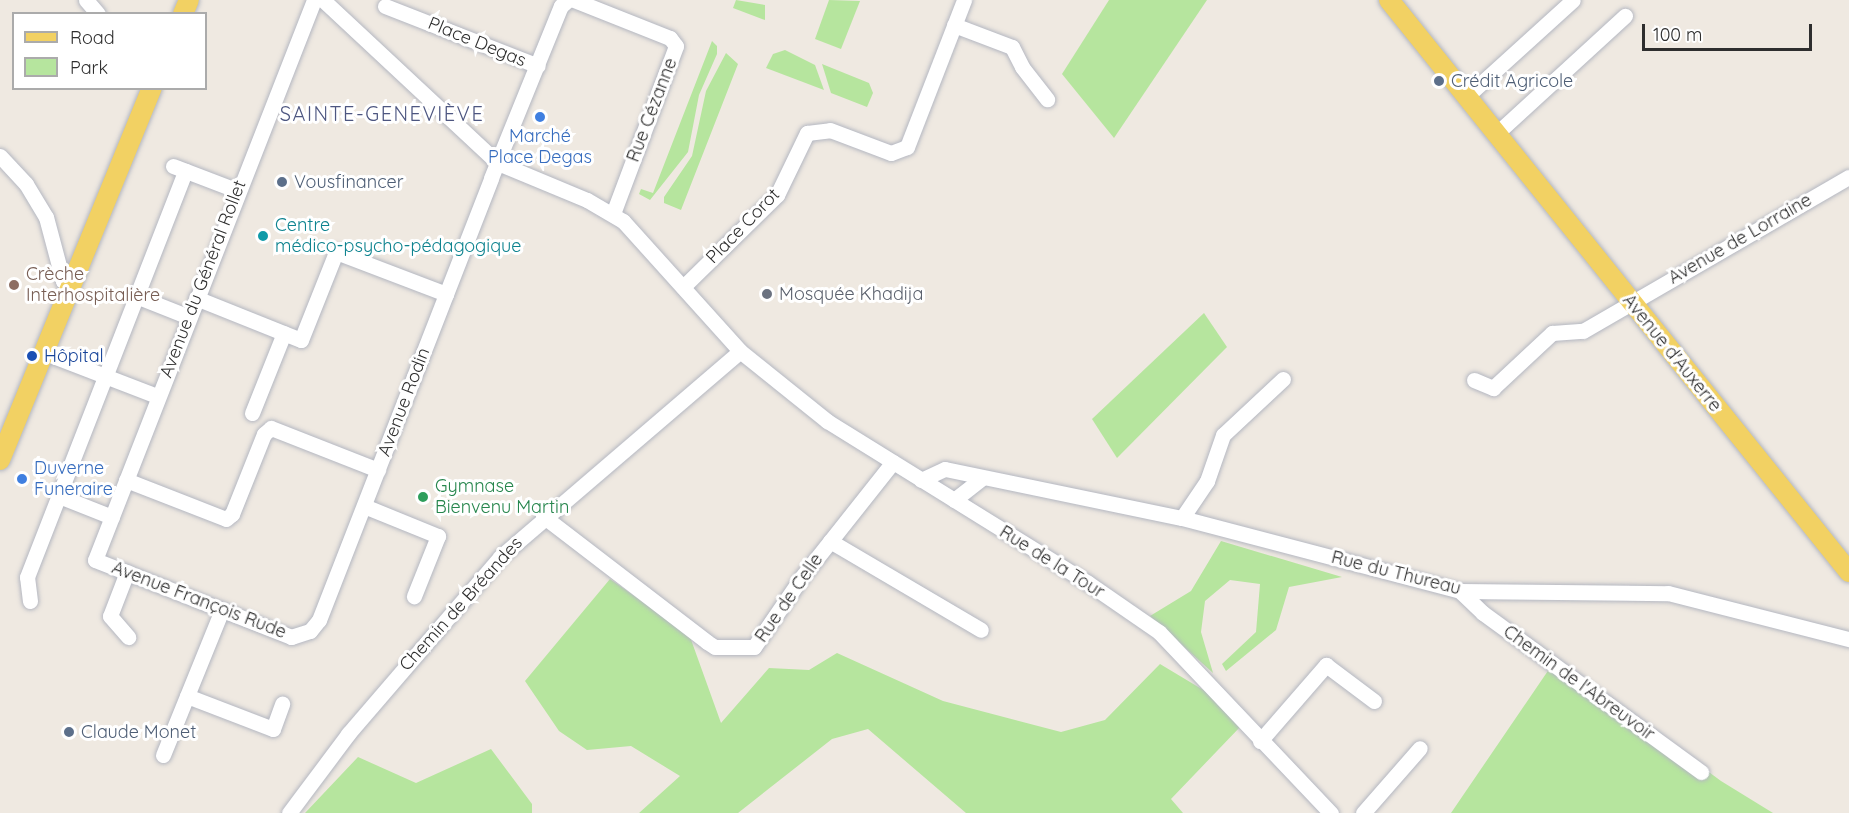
<!DOCTYPE html>
<html>
<head>
<meta charset="utf-8">
<style>
	body { margin:0 }
	#map { position:relative; width:1849px; height:813px; overflow:hidden; background:#efe9e1; font-family:Quicksand,sans-serif }
	div>[style] { position:absolute }
	[style*='--x'] { left:calc(var(--x)*1px); top:calc(var(--y)*1px); width:calc(var(--w)*1px); rotate:calc(var(--a)*1deg) }
	.green>* { inset:0; background:#b6e59e }
	.roads { filter:drop-shadow(0 0 2px #b4b7c1) drop-shadow(0 0 2px #b4b7c1) }
	.minor>* { height:15px; margin:-7.5px; padding:0 7.5px; transform-origin:7.5px; border-radius:7.5px; background:#fff }
	.major>* { height:20px; margin:-10px; padding:0 10px; transform-origin:10px; border-radius:10px; background:#f2d163 }
	.dots>* { width:16px; height:16px; translate:-50% -50%; box-sizing:border-box; border:3px solid #fff; border-radius:50% }
	span { translate:-50% -50%; white-space:nowrap; text-align:center; line-height:1.15; -webkit-text-stroke:6px #fff; paint-order:stroke }
	.street-label { font-size:18px; color:#2e2e2e }
	.service-label { font-size:18px; color:#4e5e75 }
	.left { translate:0 -50%; text-align:left }
	.shop-label { font-size:18px; color:#366cbe }
	.culture-label { font-size:18px; color:#0d838f }
	.education-label { font-size:18px; color:#785e54 }
	.worship-label { font-size:18px; color:#5b616d }
	.transit-label { font-size:18px; color:#164399 }
	.leisure-label { font-size:18px; color:#27864d }
	.neighbourhood-label { font-size:20px; color:#4d5680; letter-spacing:1.5px }
	.legend { position:absolute; left:12px; top:12px; width:195px; height:78px; box-sizing:border-box; background:#fff; border:2px solid #ababab; margin:0; padding:8px 10px; list-style:none; font-size:18px; color:#2e2e2e }
	.legend li { display:flex; align-items:center; gap:12px; height:30px }
	.legend b { width:30px; border:2px solid #ababab }
	.scale { position:absolute; left:1642px; top:24px; width:170px; height:27px; box-sizing:border-box; border:3px solid #2e2e2e; border-top:0; padding-left:8px; font-size:18px; line-height:21px; white-space:nowrap; color:#2e2e2e; -webkit-text-stroke:4px #fff; paint-order:stroke }
</style>
</head>
<body>
<div id="map">
	<div class="green">
		<i style="clip-path:polygon(736px 0,765px 5px,765px 20px,733px 8px)"></i>
		<i style="clip-path:polygon(829px 0,860px 1px,841px 49px,815px 39px)"></i>
		<i style="clip-path:polygon(1109px 0,1207px 0,1114px 138px,1062px 74px)"></i>
		<i style="clip-path:polygon(712px 41px,717px 46px,717px 54px,699px 95px,688px 152px,650px 200px,639px 194px,641px 189px,653px 193px)"></i>
		<i style="clip-path:polygon(785px 50px,815px 65px,824px 90px,766px 68px,773px 54px)"></i>
		<i style="clip-path:polygon(726px 53px,738px 64px,681px 210px,664px 203px,664px 197px,692px 156px,706px 91px)"></i>
		<i style="clip-path:polygon(822px 64px,869px 83px,873px 93px,867px 107px,831px 93px)"></i>
		<i style="clip-path:polygon(1204px 313px,1227px 347px,1117px 458px,1092px 419px)"></i>
		<i style="clip-path:polygon(1221px 541px,1342px 577px,1289px 587px,1276px 630px,1226px 671px,1222px 664px,1256px 632px,1260px 584px,1230px 580px,1205px 601px,1201px 632px,1213px 673px,1150px 616px,1191px 591px)"></i>
		<i style="clip-path:polygon(610px 579px,689px 634px,721px 723px,769px 668px,809px 670px,837px 653px,943px 701px,1061px 732px,1105px 720px,1160px 664px,1215px 697px,1241px 726px,1171px 799px,1183px 813px,966px 813px,868px 729px,832px 739px,738px 813px,639px 813px,680px 776px,631px 746px,587px 750px,559px 731px,525px 681px)"></i>
		<i style="clip-path:polygon(1556px 659px,1721px 781px,1773px 813px,1451px 813px)"></i>
		<i style="clip-path:polygon(491px 749px,532px 804px,532px 813px,305px 813px,358px 757px,416px 783px)"></i>
	</div>
	<div class="roads">
		<div class="minor">
			<i style="--x:86;--y:0;--w:18;--a:49"></i>
			<i style="--x:314;--y:0;--w:601;--a:111.36"></i>
			<i style="--x:95;--y:560;--w:211;--a:21.4"></i>
			<i style="--x:291;--y:637;--w:20;--a:-18"></i>
			<i style="--x:310;--y:631;--w:14;--a:-51"></i>
			<i style="--x:319;--y:620;--w:474;--a:-68.7"></i>
			<i style="--x:491;--y:178;--w:186;--a:-67.9"></i>
			<i style="--x:561;--y:6;--w:9;--a:-41"></i>
			<i style="--x:323;--y:0;--w:239;--a:43"></i>
			<i style="--x:498;--y:163;--w:96;--a:22.6"></i>
			<i style="--x:587;--y:200;--w:42;--a:30.3"></i>
			<i style="--x:623;--y:221;--w:175;--a:48"></i>
			<i style="--x:740;--y:351;--w:112;--a:38.8"></i>
			<i style="--x:827;--y:421;--w:307;--a:31.8"></i>
			<i style="--x:1088;--y:583;--w:86;--a:34.6"></i>
			<i style="--x:1159;--y:632;--w:250;--a:46.5"></i>
			<i style="--x:574;--y:0;--w:103;--a:21.6"></i>
			<i style="--x:670;--y:38;--w:10;--a:53"></i>
			<i style="--x:676;--y:46;--w:179;--a:110.6"></i>
			<i style="--x:385;--y:6;--w:164;--a:21.4"></i>
			<i style="--x:954;--y:25;--w:62;--a:20.8"></i>
			<i style="--x:1012;--y:47;--w:22;--a:63"></i>
			<i style="--x:1022;--y:67;--w:41;--a:52"></i>
			<i style="--x:1466;--y:97;--w:144;--a:-42.2"></i>
			<i style="--x:1496;--y:134;--w:175;--a:-42.5"></i>
			<i style="--x:0;--y:156;--w:38;--a:47"></i>
			<i style="--x:26;--y:184;--w:39;--a:59"></i>
			<i style="--x:46;--y:217;--w:66;--a:75.1"></i>
			<i style="--x:63;--y:281;--w:9;--a:32"></i>
			<i style="--x:173;--y:166;--w:70;--a:21"></i>
			<i style="--x:683;--y:287;--w:132;--a:-44.4"></i>
			<i style="--x:777;--y:195;--w:69;--a:-64.2"></i>
			<i style="--x:807;--y:133;--w:23;--a:-7"></i>
			<i style="--x:830;--y:130;--w:65;--a:20.7"></i>
			<i style="--x:891;--y:153;--w:17;--a:-21"></i>
			<i style="--x:907;--y:147;--w:158;--a:-68.8"></i>
			<i style="--x:136;--y:296;--w:57;--a:21.6"></i>
			<i style="--x:196;--y:298;--w:113;--a:21.8"></i>
			<i style="--x:301;--y:340;--w:95;--a:-68.3"></i>
			<i style="--x:336;--y:252;--w:118;--a:20.9"></i>
			<i style="--x:45;--y:353;--w:120;--a:21"></i>
			<i style="--x:1474;--y:380;--w:21;--a:23"></i>
			<i style="--x:1493;--y:388;--w:81;--a:-43"></i>
			<i style="--x:1552;--y:333;--w:31;--a:-4"></i>
			<i style="--x:1583;--y:331;--w:307;--a:-30.1"></i>
			<i style="--x:252;--y:413;--w:86;--a:-68.2"></i>
			<i style="--x:126;--y:480;--w:107;--a:21.3"></i>
			<i style="--x:226;--y:519;--w:8;--a:-40"></i>
			<i style="--x:232;--y:514;--w:86;--a:-68.2"></i>
			<i style="--x:264;--y:434;--w:9;--a:-41"></i>
			<i style="--x:271;--y:428;--w:115;--a:21.4"></i>
			<i style="--x:921;--y:480;--w:26;--a:-25"></i>
			<i style="--x:945;--y:469;--w:242;--a:11.7"></i>
			<i style="--x:1182;--y:518;--w:287;--a:14.7"></i>
			<i style="--x:1460;--y:591;--w:208;--a:0.6"></i>
			<i style="--x:1668;--y:593;--w:187;--a:14.3"></i>
			<i style="--x:59;--y:496;--w:57;--a:21.6"></i>
			<i style="--x:954;--y:500;--w:36;--a:-38"></i>
			<i style="--x:364;--y:506;--w:80;--a:22.1"></i>
			<i style="--x:438;--y:536;--w:65;--a:111.8"></i>
			<i style="--x:543;--y:516;--w:207;--a:37.5"></i>
			<i style="--x:707;--y:642;--w:9;--a:32"></i>
			<i style="--x:715;--y:647;--w:39;--a:0"></i>
			<i style="--x:754;--y:647;--w:83;--a:-55.7"></i>
			<i style="--x:801;--y:578;--w:148;--a:-51.6"></i>
			<i style="--x:1182;--y:518;--w:45;--a:-56"></i>
			<i style="--x:1207;--y:481;--w:49;--a:-70.8"></i>
			<i style="--x:1223;--y:435;--w:82;--a:-43"></i>
			<i style="--x:830;--y:541;--w:175;--a:30.5"></i>
			<i style="--x:127;--y:572;--w:47;--a:111.1"></i>
			<i style="--x:110;--y:616;--w:28;--a:49"></i>
			<i style="--x:1460;--y:591;--w:32;--a:44"></i>
			<i style="--x:1483;--y:613;--w:270;--a:36.1"></i>
			<i style="--x:30;--y:601;--w:24;--a:-97"></i>
			<i style="--x:27;--y:577;--w:436;--a:-68.7"></i>
			<i style="--x:187;--y:696;--w:92;--a:21"></i>
			<i style="--x:273;--y:729;--w:27;--a:-70"></i>
			<i style="--x:1260;--y:741;--w:101;--a:-49"></i>
			<i style="--x:1326;--y:665;--w:60;--a:36.9"></i>
			<i style="--x:163;--y:755;--w:157;--a:-67.9"></i>
			<i style="--x:289;--y:813;--w:99;--a:-53.2"></i>
			<i style="--x:348;--y:734;--w:233;--a:-49.3"></i>
			<i style="--x:500;--y:557;--w:316;--a:-40.6"></i>
			<i style="--x:1363;--y:813;--w:86;--a:-48.8"></i>
		</div>
		<div class="major">
			<i style="--x:1389;--y:0;--w:734;--a:51.19"></i>
			<i style="--x:183;--y:14;--w:15;--a:-67"></i>
			<i style="--x:0;--y:460;--w:402;--a:-67.8"></i>
		</div>
	</div>
	<div class="dots">
		<i style="left:1439px;top:81px;background:#5c6f8a"></i>
		<i style="left:540px;top:117px;background:#3f7fe0"></i>
		<i style="left:282px;top:182px;background:#5c6f8a"></i>
		<i style="left:263px;top:236px;background:#0f9aa8"></i>
		<i style="left:14px;top:285px;background:#8d6e63"></i>
		<i style="left:767px;top:294px;background:#6b7280"></i>
		<i style="left:32px;top:356px;background:#1a4fb4"></i>
		<i style="left:22px;top:479px;background:#3f7fe0"></i>
		<i style="left:423px;top:497px;background:#2e9e5b"></i>
		<i style="left:69px;top:732px;background:#5c6f8a"></i>
	</div>
	<div class="street-label">
		<span style="left:477px;top:42px;rotate:22deg">Place Degas</span>
		<span style="left:652px;top:110px;rotate:-69deg">Rue Cézanne</span>
		<span style="left:743px;top:226px;rotate:-46deg">Place Corot</span>
		<span style="left:1740px;top:239px;rotate:-30deg">Avenue de Lorraine</span>
		<span style="left:203px;top:279px;rotate:-69deg">Avenue du Général Rollet</span>
		<span style="left:1672px;top:353px;rotate:51deg">Avenue d'Auxerre</span>
		<span style="left:404px;top:402px;rotate:-69deg">Avenue Rodin</span>
		<span style="left:1052px;top:562px;rotate:32deg">Rue de la Tour</span>
		<span style="left:1396px;top:573px;rotate:14deg">Rue du Thureau</span>
		<span style="left:789px;top:598px;rotate:-55deg">Rue de Celle</span>
		<span style="left:199px;top:600px;rotate:21deg">Avenue François Rude</span>
		<span style="left:461px;top:604px;rotate:-48deg">Chemin de Bréandes</span>
		<span style="left:1579px;top:683px;rotate:36deg">Chemin de l'Abreuvoir</span>
	</div>
	<div class="service-label">
		<span class="left" style="left:1451px;top:81px">Crédit Agricole</span>
		<span class="left" style="left:294px;top:182px">Vousfinancer</span>
		<span class="left" style="left:81px;top:732px">Claude Monet</span>
	</div>
	<div class="shop-label">
		<span style="left:540px;top:147px">Marché<br>Place Degas</span>
		<span class="left" style="left:34px;top:479px">Duverne<br>Funeraire</span>
	</div>
	<div class="culture-label">
		<span class="left" style="left:275px;top:236px">Centre<br>médico-psycho-pédagogique</span>
	</div>
	<div class="education-label">
		<span class="left" style="left:26px;top:285px">Crèche<br>Interhospitalière</span>
	</div>
	<div class="worship-label">
		<span class="left" style="left:779px;top:294px">Mosquée Khadija</span>
	</div>
	<div class="transit-label">
		<span class="left" style="left:44px;top:356px">Hôpital</span>
	</div>
	<div class="leisure-label">
		<span class="left" style="left:435px;top:497px">Gymnase<br>Bienvenu Martin</span>
	</div>
	<div class="neighbourhood-label">
		<span style="left:382px;top:113px">SAINTE-GENEVIÈVE</span>
	</div>
	<ul class="legend">
	<li><b style="height:8px;background:#f2d163"></b>Road</li>
	<li><b style="height:16px;background:#b6e59e"></b>Park</li>
	</ul>
	<div class="scale">100 m</div>
</div>
</body>
</html>
